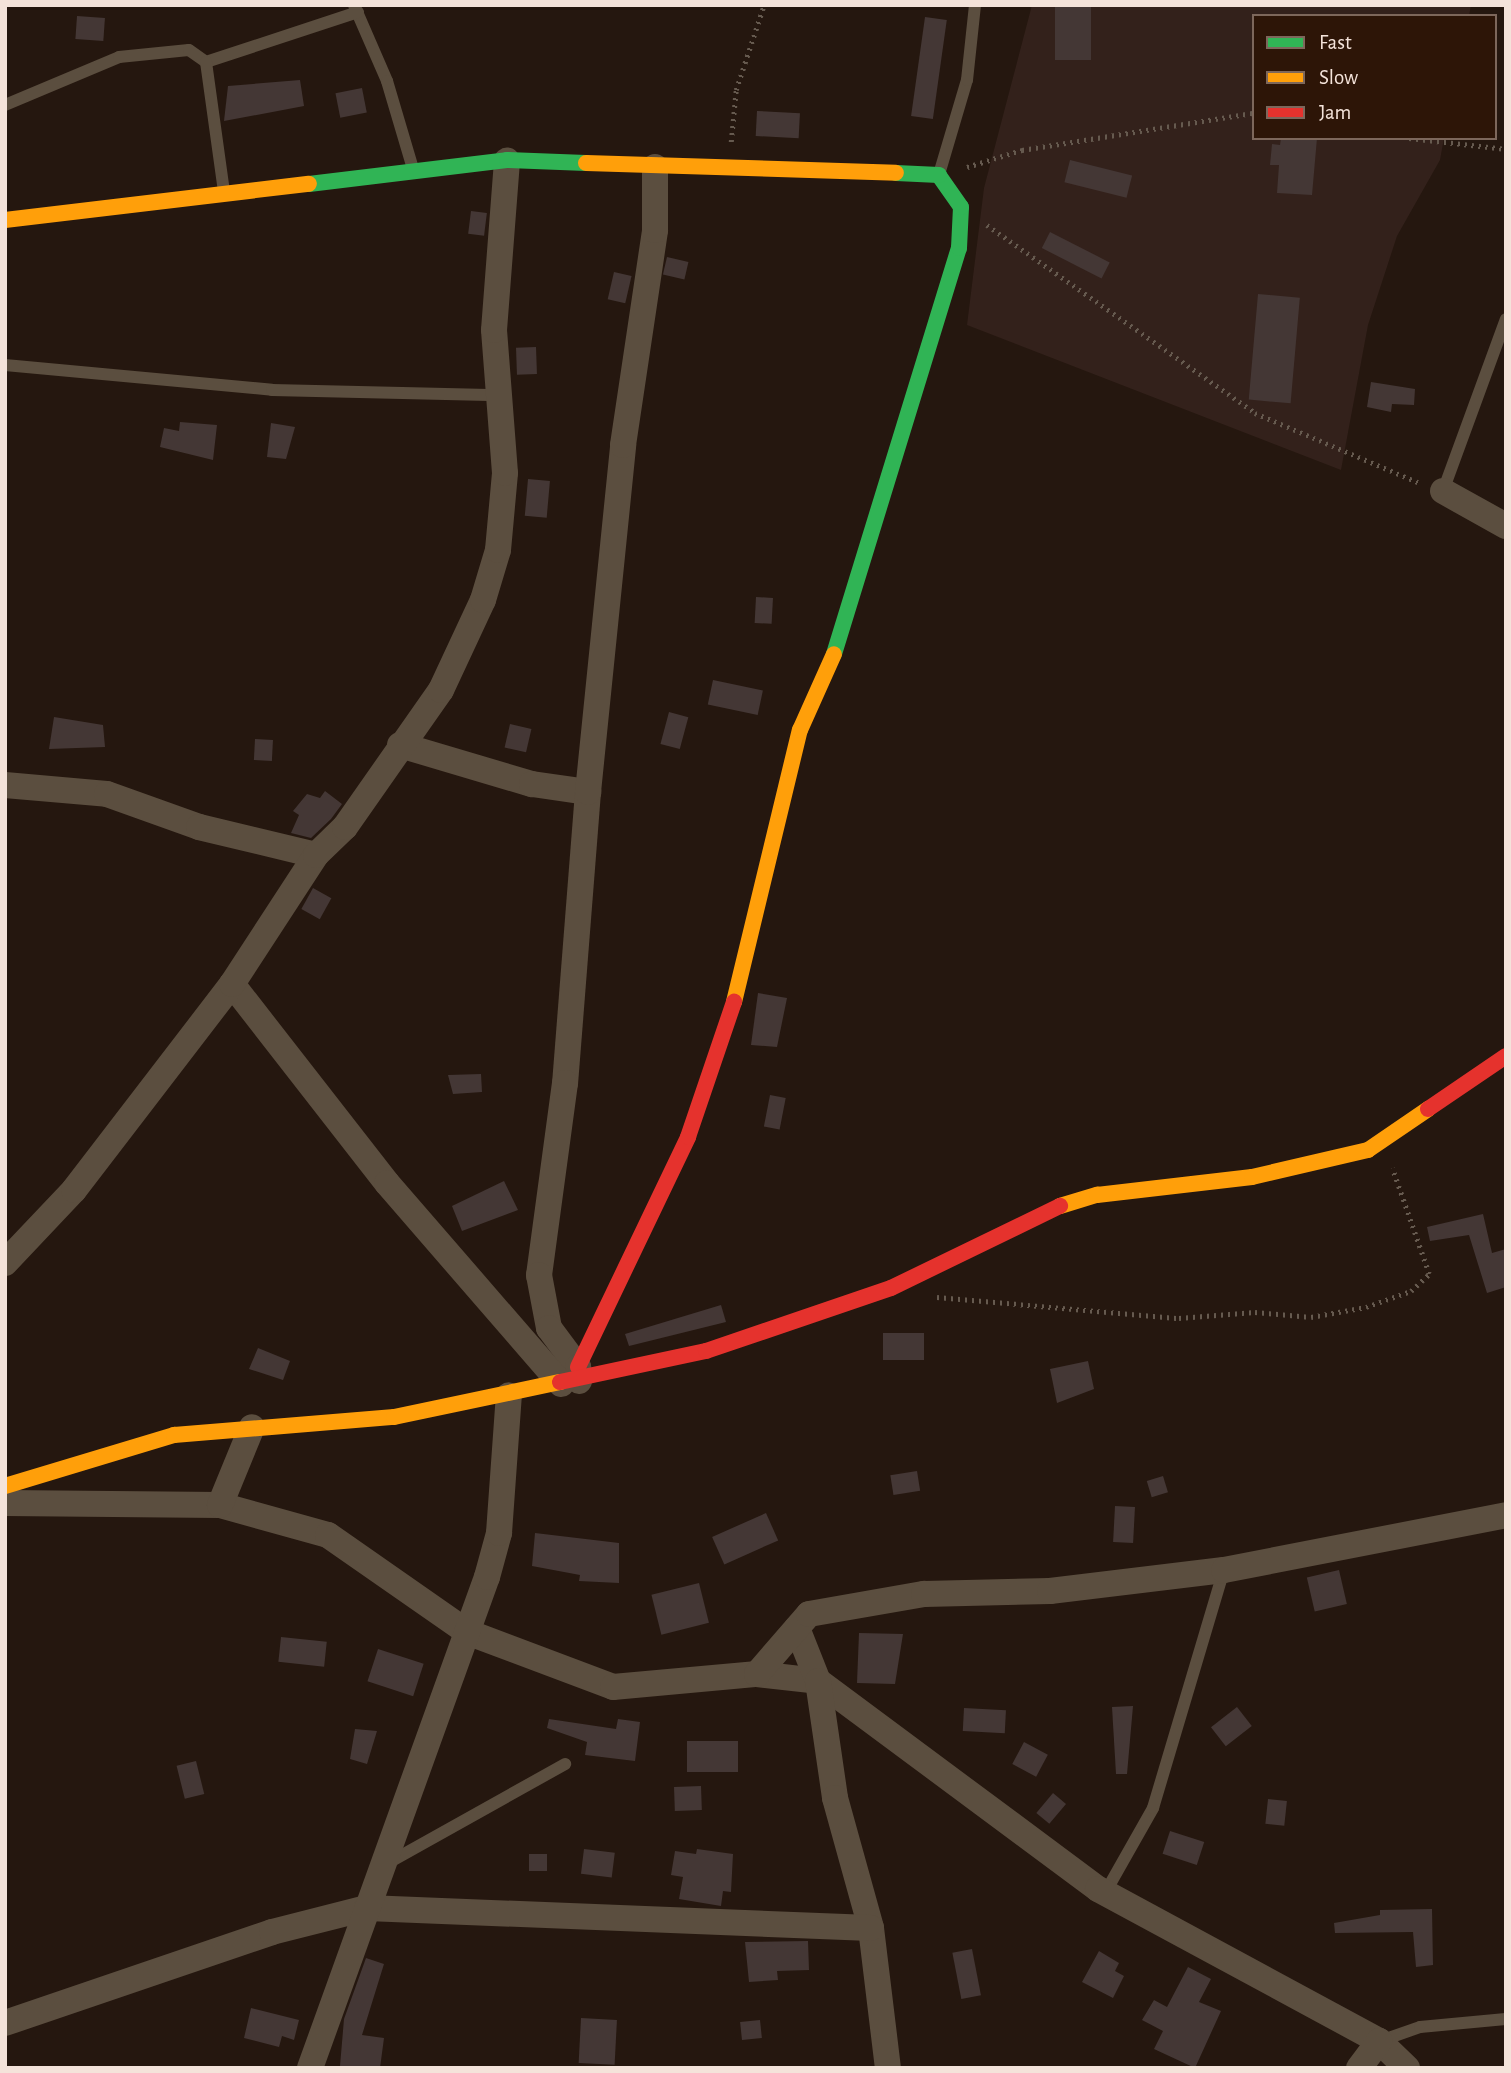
<!DOCTYPE html>
<html>
<head>
<meta charset="utf-8">
<style>
	body { margin:0 }
	#map { position:relative; width:1511px; height:2073px; overflow:hidden; background:#25170f; font-family:"Alegreya Sans",sans-serif }
	div>[style] { position:absolute }
	[style*='--x'] { left:calc(var(--x)*1px); top:calc(var(--y)*1px); width:calc(var(--w)*1px); rotate:calc(var(--a)*1deg) }
	.education>* { inset:0; background:#33211b }
	.building>* { inset:0; background:#443735; transform-origin:0 0 }
	.path>* { height:4.5px; margin-top:-2.25px; transform-origin:0; background:repeating-linear-gradient(90deg,#665a4f 0 2px,transparent 0 7px) }
	.lane>* { height:12px; margin:-6px; padding:0 6px; transform-origin:6px; border-radius:6px; background:#5b4e3f }
	.street>* { height:26px; margin:-13px; padding:0 13px; transform-origin:13px; border-radius:13px; background:#5b4e3f }
	.fast>* { height:16px; margin:-8px; padding:0 8px; transform-origin:8px; border-radius:8px; background:#30b455 }
	.slow>* { height:16px; margin:-8px; padding:0 8px; transform-origin:8px; border-radius:8px; background:#ff9f0a }
	.jam>* { height:16px; margin:-8px; padding:0 8px; transform-origin:8px; border-radius:8px; background:#e5322d }
	span { translate:-50% -50%; white-space:nowrap; text-align:center; line-height:1.15; -webkit-text-stroke:5px #2d1507; paint-order:stroke }
	.frame { position:absolute; inset:0; border:7px solid #f4e3da; pointer-events:none }
	.legend { position:absolute; left:1252px; top:14px; width:245px; height:126px; box-sizing:border-box; background:#2d1507; border:2px solid #7d675b; margin:0; padding:9px 12px; list-style:none; font-size:21px; color:#f4e3da }
	.legend li { display:flex; align-items:center; gap:14px; height:35px }
	.legend b { width:35px; border:2px solid #7d675b }
</style>
</head>
<body>
<div id="map">
	<div class="education">
		<i style="clip-path:polygon(1032px 5px,1471px 5px,1469px 16px,1254px 16px,1254px 138px,1444px 138px,1440px 160px,1397px 236px,1368px 325px,1341px 470px,967px 325px,984px 188px)"></i>
	</div>
	<div class="building">
		<i style="left:1055px;top:5px;width:36px;height:55px"></i>
		<i style="left:77px;top:16px;width:28px;height:23px;rotate:4deg"></i>
		<i style="left:925px;top:17px;width:22px;height:100px;rotate:8deg"></i>
		<i style="clip-path:polygon(300px 80px,304px 106px,224px 121px,228px 86px)"></i>
		<i style="left:362px;top:88px;width:25px;height:27px;rotate:79deg"></i>
		<i style="left:757px;top:111px;width:43px;height:25px;rotate:3deg"></i>
		<i style="clip-path:polygon(1281px 138px,1317px 138px,1312px 195px,1277px 193px,1279px 165px,1270px 165px,1272px 144px,1280px 145px)"></i>
		<i style="left:1070px;top:160px;width:64px;height:23px;rotate:14deg"></i>
		<i style="left:471px;top:211px;width:16px;height:23px;rotate:7deg"></i>
		<i style="left:1050px;top:232px;width:67px;height:18px;rotate:27deg"></i>
		<i style="left:667px;top:257px;width:22px;height:18px;rotate:13deg"></i>
		<i style="left:614px;top:272px;width:18px;height:28px;rotate:13deg"></i>
		<i style="left:1258px;top:294px;width:42px;height:106px;rotate:5deg"></i>
		<i style="left:536px;top:347px;width:27px;height:20px;rotate:88deg"></i>
		<i style="clip-path:polygon(1371px 382px,1415px 389px,1414px 405px,1392px 404px,1391px 412px,1367px 407px)"></i>
		<i style="clip-path:polygon(180px 422px,217px 425px,213px 460px,160px 447px,164px 428px,179px 431px)"></i>
		<i style="clip-path:polygon(271px 423px,295px 427px,286px 459px,267px 457px)"></i>
		<i style="left:528px;top:479px;width:22px;height:37px;rotate:5deg"></i>
		<i style="left:756px;top:597px;width:17px;height:26px;rotate:3deg"></i>
		<i style="left:713px;top:680px;width:51px;height:25px;rotate:12deg"></i>
		<i style="left:669px;top:712px;width:20px;height:33px;rotate:15deg"></i>
		<i style="clip-path:polygon(54px 717px,103px 725px,105px 747px,49px 749px)"></i>
		<i style="left:510px;top:724px;width:22px;height:24px;rotate:13deg"></i>
		<i style="left:255px;top:739px;width:18px;height:21px;rotate:3deg"></i>
		<i style="clip-path:polygon(325px 791px,342px 804px,331px 819px,311px 838px,291px 833px,299px 815px,293px 811px,307px 794px,320px 798px)"></i>
		<i style="left:313px;top:888px;width:21px;height:24px;rotate:29deg"></i>
		<i style="clip-path:polygon(758px 993px,787px 998px,777px 1047px,751px 1045px)"></i>
		<i style="clip-path:polygon(481px 1074px,482px 1092px,453px 1094px,448px 1075px)"></i>
		<i style="left:770px;top:1095px;width:16px;height:32px;rotate:11deg"></i>
		<i style="clip-path:polygon(504px 1181px,518px 1210px,462px 1231px,452px 1206px)"></i>
		<i style="clip-path:polygon(1483px 1214px,1492px 1253px,1506px 1249px,1506px 1287px,1487px 1293px,1469px 1235px,1430px 1241px,1427px 1227px)"></i>
		<i style="clip-path:polygon(721px 1305px,726px 1322px,629px 1346px,625px 1334px)"></i>
		<i style="left:883px;top:1333px;width:41px;height:27px"></i>
		<i style="clip-path:polygon(258px 1348px,290px 1361px,283px 1380px,249px 1369px)"></i>
		<i style="clip-path:polygon(1088px 1361px,1094px 1389px,1057px 1403px,1050px 1369px)"></i>
		<i style="left:917px;top:1471px;width:20px;height:27px;rotate:81deg"></i>
		<i style="left:1163px;top:1476px;width:17px;height:17px;rotate:73deg"></i>
		<i style="left:1115px;top:1506px;width:20px;height:36px;rotate:3deg"></i>
		<i style="left:766px;top:1513px;width:30px;height:59px;rotate:66deg"></i>
		<i style="clip-path:polygon(535px 1533px,619px 1543px,619px 1583px,579px 1581px,580px 1575px,532px 1566px)"></i>
		<i style="left:1339px;top:1570px;width:35px;height:33px;rotate:77deg"></i>
		<i style="left:699px;top:1583px;width:41px;height:49px;rotate:76deg"></i>
		<i style="clip-path:polygon(859px 1633px,903px 1634px,895px 1684px,857px 1683px)"></i>
		<i style="left:281px;top:1637px;width:46px;height:25px;rotate:6deg"></i>
		<i style="left:378px;top:1649px;width:48px;height:34px;rotate:18deg"></i>
		<i style="clip-path:polygon(1133px 1706px,1127px 1774px,1116px 1774px,1112px 1707px)"></i>
		<i style="left:1237px;top:1707px;width:24px;height:33px;rotate:52deg"></i>
		<i style="left:964px;top:1708px;width:42px;height:23px;rotate:3deg"></i>
		<i style="clip-path:polygon(549px 1719px,616px 1729px,618px 1719px,640px 1722px,635px 1761px,585px 1755px,587px 1742px,547px 1728px)"></i>
		<i style="clip-path:polygon(355px 1729px,377px 1731px,367px 1764px,350px 1759px)"></i>
		<i style="left:687px;top:1741px;width:51px;height:31px"></i>
		<i style="left:1024px;top:1742px;width:27px;height:25px;rotate:28deg"></i>
		<i style="left:196px;top:1761px;width:34px;height:20px;rotate:76deg"></i>
		<i style="left:701px;top:1786px;width:24px;height:27px;rotate:88deg"></i>
		<i style="left:1053px;top:1793px;width:17px;height:26px;rotate:40deg"></i>
		<i style="left:1268px;top:1799px;width:19px;height:25px;rotate:6deg"></i>
		<i style="left:1170px;top:1831px;width:36px;height:24px;rotate:18deg"></i>
		<i style="left:584px;top:1849px;width:31px;height:25px;rotate:7deg"></i>
		<i style="clip-path:polygon(697px 1849px,733px 1854px,731px 1892px,723px 1891px,721px 1906px,679px 1899px,683px 1877px,671px 1875px,675px 1851px,696px 1854px)"></i>
		<i style="left:529px;top:1854px;width:18px;height:17px"></i>
		<i style="clip-path:polygon(1432px 1909px,1433px 1965px,1416px 1967px,1413px 1932px,1335px 1933px,1334px 1923px,1380px 1915px,1380px 1910px)"></i>
		<i style="clip-path:polygon(808px 1941px,809px 1970px,777px 1971px,778px 1980px,749px 1982px,745px 1942px)"></i>
		<i style="left:972px;top:1949px;width:47px;height:20px;rotate:79deg"></i>
		<i style="clip-path:polygon(1099px 1951px,1119px 1963px,1115px 1971px,1124px 1976px,1113px 1998px,1082px 1982px)"></i>
		<i style="clip-path:polygon(366px 1958px,384px 1964px,362px 2035px,384px 2038px,380px 2068px,340px 2066px,344px 2019px)"></i>
		<i style="clip-path:polygon(1188px 1967px,1211px 1979px,1199px 2002px,1221px 2011px,1195px 2068px,1154px 2049px,1163px 2031px,1142px 2020px,1154px 2000px,1167px 2007px)"></i>
		<i style="clip-path:polygon(251px 2008px,299px 2020px,294px 2040px,282px 2036px,279px 2047px,244px 2038px)"></i>
		<i style="left:581px;top:2018px;width:36px;height:45px;rotate:3deg"></i>
		<i style="left:760px;top:2020px;width:18px;height:20px;rotate:84deg"></i>
	</div>
	<div class="path">
		<i style="--x:1409;--y:138;--w:98;--a:6.5"></i>
		<i style="--x:731;--y:142;--w:52;--a:-84.5"></i>
		<i style="--x:736;--y:90;--w:89;--a:-71.8"></i>
		<i style="--x:967;--y:167;--w:58;--a:-17.2"></i>
		<i style="--x:1022;--y:150;--w:235;--a:-9.1"></i>
		<i style="--x:987;--y:225;--w:327;--a:35"></i>
		<i style="--x:1255;--y:413;--w:181;--a:23"></i>
		<i style="--x:937;--y:1297;--w:243;--a:5"></i>
		<i style="--x:1179;--y:1318;--w:76;--a:-4.5"></i>
		<i style="--x:1255;--y:1312;--w:56;--a:5.1"></i>
		<i style="--x:1311;--y:1317;--w:56;--a:-10.3"></i>
		<i style="--x:1366;--y:1307;--w:48;--a:-19.6"></i>
		<i style="--x:1411;--y:1291;--w:25;--a:-43"></i>
		<i style="--x:1429;--y:1274;--w:112;--a:-109.2"></i>
	</div>
	<div class="lane">
		<i style="--x:354;--y:5;--w:83;--a:66.5"></i>
		<i style="--x:387;--y:81;--w:92;--a:73.5"></i>
		<i style="--x:206;--y:62;--w:160;--a:-18.2"></i>
		<i style="--x:5;--y:105;--w:124;--a:-22.8"></i>
		<i style="--x:119;--y:57;--w:70;--a:-5.7"></i>
		<i style="--x:189;--y:50;--w:21;--a:35"></i>
		<i style="--x:206;--y:62;--w:131;--a:82.1"></i>
		<i style="--x:940;--y:171;--w:95;--a:-73.5"></i>
		<i style="--x:967;--y:80;--w:75;--a:-83.9"></i>
		<i style="--x:5;--y:365;--w:268;--a:5.3"></i>
		<i style="--x:272;--y:390;--w:228;--a:1.3"></i>
		<i style="--x:1443;--y:491;--w:183;--a:-69.9"></i>
		<i style="--x:388;--y:1863;--w:203;--a:-29.2"></i>
		<i style="--x:1105;--y:1893;--w:98;--a:-60.5"></i>
		<i style="--x:1153;--y:1808;--w:248;--a:-73.4"></i>
		<i style="--x:1380;--y:2041;--w:42;--a:-19.3"></i>
		<i style="--x:1420;--y:2027;--w:86;--a:-5.3"></i>
	</div>
	<div class="street">
		<i style="--x:1443;--y:491;--w:72;--a:29.1"></i>
		<i style="--x:400;--y:745;--w:138;--a:16.5"></i>
		<i style="--x:532;--y:784;--w:57;--a:8.1"></i>
		<i style="--x:588;--y:792;--w:292;--a:94.5"></i>
		<i style="--x:565;--y:1083;--w:194;--a:97.7"></i>
		<i style="--x:539;--y:1275;--w:54;--a:79.3"></i>
		<i style="--x:549;--y:1328;--w:49;--a:53.4"></i>
		<i style="--x:578;--y:1367;--w:14;--a:86"></i>
		<i style="--x:5;--y:785;--w:102;--a:5"></i>
		<i style="--x:107;--y:794;--w:98;--a:19.7"></i>
		<i style="--x:199;--y:827;--w:120;--a:13.5"></i>
		<i style="--x:588;--y:792;--w:349;--a:-84.2"></i>
		<i style="--x:623;--y:445;--w:217;--a:-81.5"></i>
		<i style="--x:655;--y:230;--w:63;--a:-90"></i>
		<i style="--x:232;--y:984;--w:252;--a:52.1"></i>
		<i style="--x:387;--y:1183;--w:266;--a:49.1"></i>
		<i style="--x:5;--y:1263;--w:100;--a:-46.6"></i>
		<i style="--x:74;--y:1190;--w:260;--a:-52.5"></i>
		<i style="--x:232;--y:984;--w:154;--a:-56.9"></i>
		<i style="--x:316;--y:855;--w:40;--a:-44"></i>
		<i style="--x:345;--y:827;--w:167;--a:-55"></i>
		<i style="--x:441;--y:690;--w:99;--a:-65"></i>
		<i style="--x:483;--y:600;--w:52;--a:-73.3"></i>
		<i style="--x:498;--y:550;--w:77;--a:-84.8"></i>
		<i style="--x:505;--y:473;--w:143;--a:-94.4"></i>
		<i style="--x:494;--y:330;--w:170;--a:-85.6"></i>
		<i style="--x:5;--y:1503;--w:215;--a:0.5"></i>
		<i style="--x:220;--y:1505;--w:112;--a:15.5"></i>
		<i style="--x:328;--y:1535;--w:169;--a:34.9"></i>
		<i style="--x:467;--y:1632;--w:156;--a:20.6"></i>
		<i style="--x:613;--y:1687;--w:145;--a:-5.2"></i>
		<i style="--x:757;--y:1674;--w:61;--a:6.5"></i>
		<i style="--x:818;--y:1681;--w:349;--a:36.6"></i>
		<i style="--x:1098;--y:1889;--w:319;--a:28.4"></i>
		<i style="--x:1379;--y:2041;--w:39;--a:44"></i>
		<i style="--x:220;--y:1505;--w:84;--a:-67.7"></i>
		<i style="--x:797;--y:1628;--w:57;--a:68.4"></i>
		<i style="--x:818;--y:1681;--w:118;--a:81.7"></i>
		<i style="--x:835;--y:1798;--w:135;--a:74.5"></i>
		<i style="--x:871;--y:1928;--w:141;--a:83.1"></i>
		<i style="--x:757;--y:1674;--w:79;--a:-49.1"></i>
		<i style="--x:809;--y:1614;--w:117;--a:-9.9"></i>
		<i style="--x:924;--y:1594;--w:126;--a:-1.4"></i>
		<i style="--x:1050;--y:1591;--w:175;--a:-6.9"></i>
		<i style="--x:1224;--y:1570;--w:287;--a:-11"></i>
		<i style="--x:5;--y:2023;--w:282;--a:-18.8"></i>
		<i style="--x:272;--y:1932;--w:98;--a:-14.2"></i>
		<i style="--x:367;--y:1908;--w:504;--a:2.27"></i>
		<i style="--x:310;--y:2068;--w:522;--a:-70.18"></i>
		<i style="--x:487;--y:1577;--w:46;--a:-74.7"></i>
		<i style="--x:499;--y:1533;--w:138;--a:-85.9"></i>
		<i style="--x:1359;--y:2068;--w:34;--a:-53"></i>
	</div>
	<div class="fast">
		<i style="--x:309;--y:184;--w:199;--a:-6.9"></i>
		<i style="--x:507;--y:160;--w:79;--a:2.2"></i>
		<i style="--x:834;--y:654;--w:425;--a:-72.9"></i>
		<i style="--x:959;--y:248;--w:41;--a:-87.2"></i>
		<i style="--x:961;--y:207;--w:39;--a:-125"></i>
		<i style="--x:939;--y:175;--w:43;--a:-177.3"></i>
	</div>
	<div class="slow">
		<i style="--x:586;--y:163;--w:310;--a:1.8"></i>
		<i style="--x:5;--y:220;--w:306;--a:-6.8"></i>
		<i style="--x:734;--y:1002;--w:280;--a:-76.4"></i>
		<i style="--x:800;--y:730;--w:83;--a:-65.9"></i>
		<i style="--x:1060;--y:1206;--w:39;--a:-17"></i>
		<i style="--x:1097;--y:1195;--w:156;--a:-6.6"></i>
		<i style="--x:1252;--y:1177;--w:119;--a:-13.1"></i>
		<i style="--x:1368;--y:1150;--w:73;--a:-34.3"></i>
		<i style="--x:5;--y:1486;--w:177;--a:-16.8"></i>
		<i style="--x:174;--y:1435;--w:221;--a:-4.7"></i>
		<i style="--x:394;--y:1417;--w:170;--a:-11.9"></i>
	</div>
	<div class="jam">
		<i style="--x:1428;--y:1109;--w:94;--a:-34.2"></i>
		<i style="--x:578;--y:1367;--w:255;--a:-64.4"></i>
		<i style="--x:688;--y:1137;--w:143;--a:-71.2"></i>
		<i style="--x:560;--y:1382;--w:149;--a:-12"></i>
		<i style="--x:706;--y:1351;--w:195;--a:-18.8"></i>
		<i style="--x:891;--y:1288;--w:188;--a:-25.9"></i>
	</div>
	<div class="frame"></div>
	<ul class="legend">
	<li><b style="height:9px;background:#30b455"></b>Fast</li>
	<li><b style="height:9px;background:#ff9f0a"></b>Slow</li>
	<li><b style="height:9px;background:#e5322d"></b>Jam</li>
	</ul>
</div>
</body>
</html>
